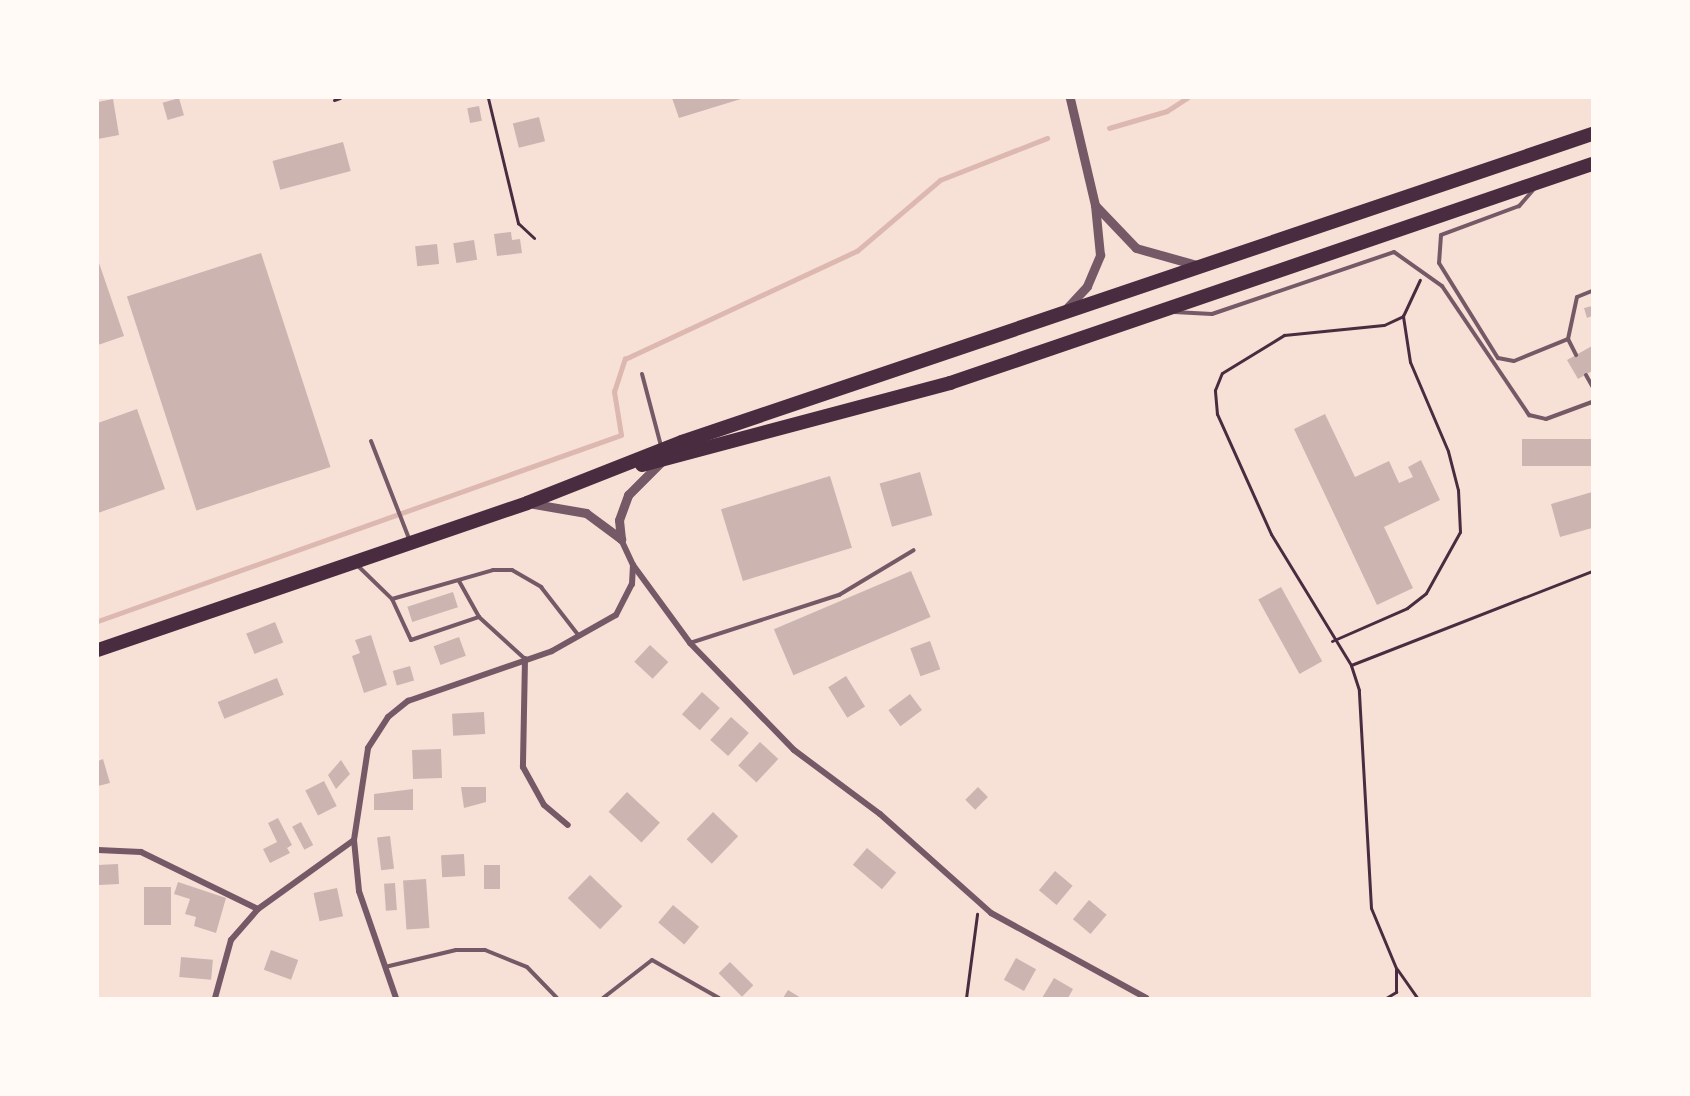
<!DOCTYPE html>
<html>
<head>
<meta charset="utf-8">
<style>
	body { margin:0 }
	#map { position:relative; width:1690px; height:1096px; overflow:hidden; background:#f7e1d7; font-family:Ubuntu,sans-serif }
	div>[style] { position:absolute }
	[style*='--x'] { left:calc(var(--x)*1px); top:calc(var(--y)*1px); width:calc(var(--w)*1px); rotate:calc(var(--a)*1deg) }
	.stream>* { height:4.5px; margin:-2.25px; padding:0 2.25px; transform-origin:2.25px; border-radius:2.25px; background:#dcb8b0 }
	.building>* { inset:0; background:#ccb4b1; transform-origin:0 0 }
	.path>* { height:3px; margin:-1.5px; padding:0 1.5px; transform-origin:1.5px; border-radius:1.5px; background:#4a2c40 }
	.service>* { height:4px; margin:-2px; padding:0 2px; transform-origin:2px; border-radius:2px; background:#755966 }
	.minor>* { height:6px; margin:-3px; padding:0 3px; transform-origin:3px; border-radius:3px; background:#755966 }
	.tertiary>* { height:9px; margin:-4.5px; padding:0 4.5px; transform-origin:4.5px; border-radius:4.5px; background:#755966 }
	.trunk>* { height:14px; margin:-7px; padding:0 7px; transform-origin:7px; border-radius:7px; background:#4a2c40 }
	span { translate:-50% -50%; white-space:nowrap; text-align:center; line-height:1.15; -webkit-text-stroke:5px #fffaf5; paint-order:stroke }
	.frame { position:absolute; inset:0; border:99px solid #fffaf5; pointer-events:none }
</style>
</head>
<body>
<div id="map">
	<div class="stream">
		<i style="--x:1109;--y:128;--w:60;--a:-16.3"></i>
		<i style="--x:1167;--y:111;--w:24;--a:-33"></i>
		<i style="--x:98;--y:621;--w:555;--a:-19.58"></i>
		<i style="--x:621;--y:435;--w:44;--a:-99.2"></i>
		<i style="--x:614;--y:392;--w:35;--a:-72"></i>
		<i style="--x:625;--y:359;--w:256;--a:-25"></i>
		<i style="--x:857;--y:251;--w:109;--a:-40.5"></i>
		<i style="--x:940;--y:180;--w:115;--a:-21.4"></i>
	</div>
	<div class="building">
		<i style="left:179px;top:98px;width:18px;height:17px;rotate:74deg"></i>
		<i style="clip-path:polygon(672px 98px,744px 98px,679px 118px)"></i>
		<i style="clip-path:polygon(113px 99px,119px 135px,98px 139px,98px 102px)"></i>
		<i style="left:479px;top:106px;width:15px;height:12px;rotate:79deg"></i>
		<i style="left:539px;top:117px;width:25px;height:27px;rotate:76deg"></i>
		<i style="left:343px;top:142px;width:30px;height:73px;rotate:75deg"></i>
		<i style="clip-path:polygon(511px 232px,512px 240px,520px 239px,522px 253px,497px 256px,494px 234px)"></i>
		<i style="left:474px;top:240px;width:20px;height:21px;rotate:81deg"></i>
		<i style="left:437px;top:244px;width:20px;height:22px;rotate:84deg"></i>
		<i style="left:261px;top:253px;width:225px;height:141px;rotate:72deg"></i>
		<i style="clip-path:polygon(98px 260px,124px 336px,98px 345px)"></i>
		<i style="clip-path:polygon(1592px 306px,1592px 316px,1587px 318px,1584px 308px)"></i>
		<i style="clip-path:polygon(1592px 346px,1592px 371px,1578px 379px,1567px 360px)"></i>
		<i style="clip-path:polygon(137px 409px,165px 489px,98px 513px,98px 423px)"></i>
		<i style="clip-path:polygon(1325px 414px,1355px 477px,1389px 461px,1399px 483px,1413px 477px,1408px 467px,1421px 460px,1440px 500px,1384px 527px,1413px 588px,1377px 605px,1294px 429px)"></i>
		<i style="left:1592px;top:439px;width:27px;height:70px;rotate:90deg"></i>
		<i style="left:920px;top:472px;width:45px;height:42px;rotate:74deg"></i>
		<i style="left:830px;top:476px;width:75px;height:114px;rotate:73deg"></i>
		<i style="clip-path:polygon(1592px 492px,1592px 528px,1560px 537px,1551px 504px)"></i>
		<i style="left:911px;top:571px;width:50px;height:149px;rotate:67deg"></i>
		<i style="left:1281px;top:587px;width:85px;height:26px;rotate:61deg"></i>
		<i style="left:453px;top:592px;width:16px;height:48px;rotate:72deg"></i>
		<i style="left:275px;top:622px;width:22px;height:31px;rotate:68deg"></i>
		<i style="clip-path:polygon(371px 635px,387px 685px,364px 693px,352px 656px,360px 653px,355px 640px)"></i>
		<i style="left:459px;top:637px;width:20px;height:27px;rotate:70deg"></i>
		<i style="left:930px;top:641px;width:30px;height:21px;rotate:70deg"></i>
		<i style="left:650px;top:645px;width:25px;height:23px;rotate:43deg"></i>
		<i style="left:410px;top:666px;width:15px;height:18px;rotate:74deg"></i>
		<i style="left:846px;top:676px;width:36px;height:21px;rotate:58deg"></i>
		<i style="left:277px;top:678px;width:18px;height:64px;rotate:68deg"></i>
		<i style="left:702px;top:692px;width:24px;height:30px;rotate:42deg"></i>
		<i style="left:910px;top:694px;width:20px;height:27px;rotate:53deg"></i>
		<i style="left:484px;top:712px;width:22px;height:32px;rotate:87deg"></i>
		<i style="left:731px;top:717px;width:24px;height:31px;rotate:42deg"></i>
		<i style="left:760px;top:742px;width:25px;height:32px;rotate:43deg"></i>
		<i style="left:441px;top:749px;width:29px;height:29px;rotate:88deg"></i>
		<i style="clip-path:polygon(103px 759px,110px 783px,98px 786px,98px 761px)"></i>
		<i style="clip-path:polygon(341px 760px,350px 774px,336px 789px,328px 775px)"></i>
		<i style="left:324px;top:781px;width:28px;height:21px;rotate:63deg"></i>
		<i style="clip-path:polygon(461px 787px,486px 787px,486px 802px,464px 808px)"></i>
		<i style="left:978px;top:787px;width:14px;height:18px;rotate:45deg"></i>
		<i style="clip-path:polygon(413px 789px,413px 810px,374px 810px,374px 794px)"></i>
		<i style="left:627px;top:792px;width:45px;height:27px;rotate:43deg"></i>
		<i style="left:713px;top:812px;width:35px;height:38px;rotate:44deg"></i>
		<i style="clip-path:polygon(278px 818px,292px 845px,287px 848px,290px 853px,270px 863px,263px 849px,277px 842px,268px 823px)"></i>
		<i style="left:301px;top:822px;width:26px;height:10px;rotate:62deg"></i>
		<i style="left:390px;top:836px;width:33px;height:13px;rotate:83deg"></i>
		<i style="left:867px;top:848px;width:38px;height:22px;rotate:40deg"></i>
		<i style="left:464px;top:854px;width:22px;height:23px;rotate:87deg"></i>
		<i style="left:118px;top:864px;width:20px;height:20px;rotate:87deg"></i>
		<i style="left:484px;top:865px;width:16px;height:24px"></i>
		<i style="left:1055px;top:871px;width:23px;height:25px;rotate:40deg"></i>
		<i style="left:590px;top:875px;width:45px;height:32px;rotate:44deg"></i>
		<i style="left:426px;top:879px;width:49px;height:23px;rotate:86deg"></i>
		<i style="clip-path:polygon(178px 882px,226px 898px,216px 933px,194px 926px,196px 917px,185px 914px,190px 899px,174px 894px)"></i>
		<i style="left:395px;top:883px;width:27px;height:11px;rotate:86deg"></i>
		<i style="left:144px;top:887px;width:27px;height:38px"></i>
		<i style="left:337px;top:888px;width:29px;height:24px;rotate:78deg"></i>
		<i style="left:1089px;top:900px;width:23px;height:25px;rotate:40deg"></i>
		<i style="left:673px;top:905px;width:34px;height:23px;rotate:40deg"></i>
		<i style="left:271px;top:950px;width:29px;height:21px;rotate:20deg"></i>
		<i style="left:181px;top:957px;width:32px;height:20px;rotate:5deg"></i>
		<i style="left:1016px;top:958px;width:23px;height:25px;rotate:29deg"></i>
		<i style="left:730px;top:962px;width:33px;height:16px;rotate:45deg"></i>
		<i style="clip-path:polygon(1054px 978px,1073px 989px,1068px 998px,1042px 998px)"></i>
		<i style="clip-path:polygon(788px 990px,801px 998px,783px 998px)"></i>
	</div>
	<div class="path">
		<i style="--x:488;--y:98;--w:129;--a:76.5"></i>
		<i style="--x:518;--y:223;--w:22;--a:43"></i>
		<i style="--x:334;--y:100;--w:6;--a:-18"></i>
		<i style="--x:1332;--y:641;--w:82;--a:-23.7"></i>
		<i style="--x:1407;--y:608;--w:24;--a:-38"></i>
		<i style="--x:1426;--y:593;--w:70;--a:-60.9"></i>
		<i style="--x:1460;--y:532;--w:42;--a:-92.7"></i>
		<i style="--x:1458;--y:490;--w:40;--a:-104.4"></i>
		<i style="--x:1448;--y:451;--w:97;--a:-113.1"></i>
		<i style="--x:1410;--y:362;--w:47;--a:-98.7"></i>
		<i style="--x:1351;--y:665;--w:259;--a:-21.3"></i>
		<i style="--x:1397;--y:969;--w:35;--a:55"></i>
		<i style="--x:966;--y:998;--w:85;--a:-82.5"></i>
		<i style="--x:1386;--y:998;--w:12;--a:-31"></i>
		<i style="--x:1396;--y:992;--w:24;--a:-90"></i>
		<i style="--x:1396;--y:968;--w:65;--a:-112.6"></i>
		<i style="--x:1371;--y:908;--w:218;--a:-93.2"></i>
		<i style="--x:1359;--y:690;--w:26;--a:-108"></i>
		<i style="--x:1351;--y:665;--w:153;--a:-121.4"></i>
		<i style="--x:1271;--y:534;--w:132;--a:-114.2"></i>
		<i style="--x:1217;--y:414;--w:24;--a:-95"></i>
		<i style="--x:1215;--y:390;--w:18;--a:-68"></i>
		<i style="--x:1222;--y:373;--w:73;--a:-31.5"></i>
		<i style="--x:1284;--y:335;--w:100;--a:-5.7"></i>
		<i style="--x:1384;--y:325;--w:21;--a:-25"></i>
		<i style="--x:1403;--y:316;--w:40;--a:-65"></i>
	</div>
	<div class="service">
		<i style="--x:1534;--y:189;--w:23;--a:131"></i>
		<i style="--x:1519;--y:206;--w:83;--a:159.6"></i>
		<i style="--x:1441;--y:235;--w:28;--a:94"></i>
		<i style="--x:1439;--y:263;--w:112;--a:58.2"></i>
		<i style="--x:1498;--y:358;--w:16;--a:11"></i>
		<i style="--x:1514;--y:361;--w:58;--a:-22.2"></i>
		<i style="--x:1568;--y:339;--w:43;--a:-77.9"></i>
		<i style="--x:1577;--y:297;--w:16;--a:-22"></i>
		<i style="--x:1174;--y:312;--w:38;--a:3"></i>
		<i style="--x:1212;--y:314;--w:192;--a:-18.8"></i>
		<i style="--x:1394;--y:252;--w:59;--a:35.3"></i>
		<i style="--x:1442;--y:286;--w:156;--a:56"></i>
		<i style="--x:1529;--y:415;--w:17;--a:13"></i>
		<i style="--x:1546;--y:419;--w:49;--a:-20.3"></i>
		<i style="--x:1568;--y:339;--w:18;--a:63"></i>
		<i style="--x:642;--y:374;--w:74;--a:75.2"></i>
		<i style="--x:1586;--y:375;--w:13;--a:61"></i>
		<i style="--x:371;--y:441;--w:107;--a:68.7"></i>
		<i style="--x:357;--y:565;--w:49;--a:44.2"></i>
		<i style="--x:392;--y:599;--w:45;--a:65.1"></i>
		<i style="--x:411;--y:640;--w:72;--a:-18.7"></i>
		<i style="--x:479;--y:617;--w:62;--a:42.4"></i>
		<i style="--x:459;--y:581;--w:41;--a:60.9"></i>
		<i style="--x:392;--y:599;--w:105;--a:-16"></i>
		<i style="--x:493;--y:570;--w:19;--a:0"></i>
		<i style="--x:512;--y:570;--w:34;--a:30"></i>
		<i style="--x:541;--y:587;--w:62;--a:52.2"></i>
		<i style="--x:690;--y:643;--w:157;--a:-17.9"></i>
		<i style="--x:839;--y:595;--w:87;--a:-31"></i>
		<i style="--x:385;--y:967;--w:73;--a:-13.5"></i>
		<i style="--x:456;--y:950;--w:29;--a:0"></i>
		<i style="--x:485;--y:950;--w:45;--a:22"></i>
		<i style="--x:527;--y:967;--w:43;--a:45.9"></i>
		<i style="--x:603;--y:998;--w:62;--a:-37.8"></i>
		<i style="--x:652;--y:960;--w:77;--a:29.6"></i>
	</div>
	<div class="minor">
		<i style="--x:633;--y:565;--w:97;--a:53.8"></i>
		<i style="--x:690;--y:643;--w:149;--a:45.8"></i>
		<i style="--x:794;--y:750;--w:107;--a:36.7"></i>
		<i style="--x:880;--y:814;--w:149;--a:41.7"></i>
		<i style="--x:991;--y:913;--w:177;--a:28.7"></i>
		<i style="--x:525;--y:659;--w:108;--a:91.1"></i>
		<i style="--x:523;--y:767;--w:43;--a:61.1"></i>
		<i style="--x:544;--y:805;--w:31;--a:40"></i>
		<i style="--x:98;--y:850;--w:43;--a:2.7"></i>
		<i style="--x:141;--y:852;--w:130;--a:26"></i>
		<i style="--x:215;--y:998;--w:60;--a:-74.6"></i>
		<i style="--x:231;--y:940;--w:41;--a:-48.9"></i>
		<i style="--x:258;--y:909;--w:118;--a:-35.7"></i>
		<i style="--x:396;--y:998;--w:113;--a:-109.1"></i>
		<i style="--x:359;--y:891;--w:51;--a:-95.6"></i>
		<i style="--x:354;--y:840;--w:93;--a:-81.3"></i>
		<i style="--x:368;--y:748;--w:37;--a:-57"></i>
		<i style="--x:388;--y:717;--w:26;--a:-39"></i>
		<i style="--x:408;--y:701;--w:152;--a:-19.1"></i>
		<i style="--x:552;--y:651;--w:73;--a:-29.4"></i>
		<i style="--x:616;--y:615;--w:35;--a:-63"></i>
		<i style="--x:632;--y:584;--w:19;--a:-87"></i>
		<i style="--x:633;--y:565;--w:29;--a:-115"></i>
	</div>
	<div class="tertiary">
		<i style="--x:1095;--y:205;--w:59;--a:46.4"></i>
		<i style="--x:1136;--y:248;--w:66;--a:15.7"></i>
		<i style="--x:1064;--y:311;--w:34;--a:-47"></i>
		<i style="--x:1087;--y:286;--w:34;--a:-67"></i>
		<i style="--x:1100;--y:255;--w:50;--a:-95.7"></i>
		<i style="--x:1095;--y:205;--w:110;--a:-103.2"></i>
		<i style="--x:528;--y:503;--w:59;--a:9.8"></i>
		<i style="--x:586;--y:513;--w:44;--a:36.6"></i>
		<i style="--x:621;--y:539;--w:19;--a:-96"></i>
		<i style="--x:619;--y:520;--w:27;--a:-70"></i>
		<i style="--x:628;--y:495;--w:47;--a:-45"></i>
	</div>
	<div class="trunk">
		<i style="--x:642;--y:465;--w:319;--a:-14.9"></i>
		<i style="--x:950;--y:383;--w:678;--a:-18.84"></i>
		<i style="--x:98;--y:650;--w:453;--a:-18.9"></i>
		<i style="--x:527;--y:503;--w:167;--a:-21.5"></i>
		<i style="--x:682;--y:442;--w:961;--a:-18.7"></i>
	</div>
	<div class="frame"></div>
</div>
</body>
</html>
